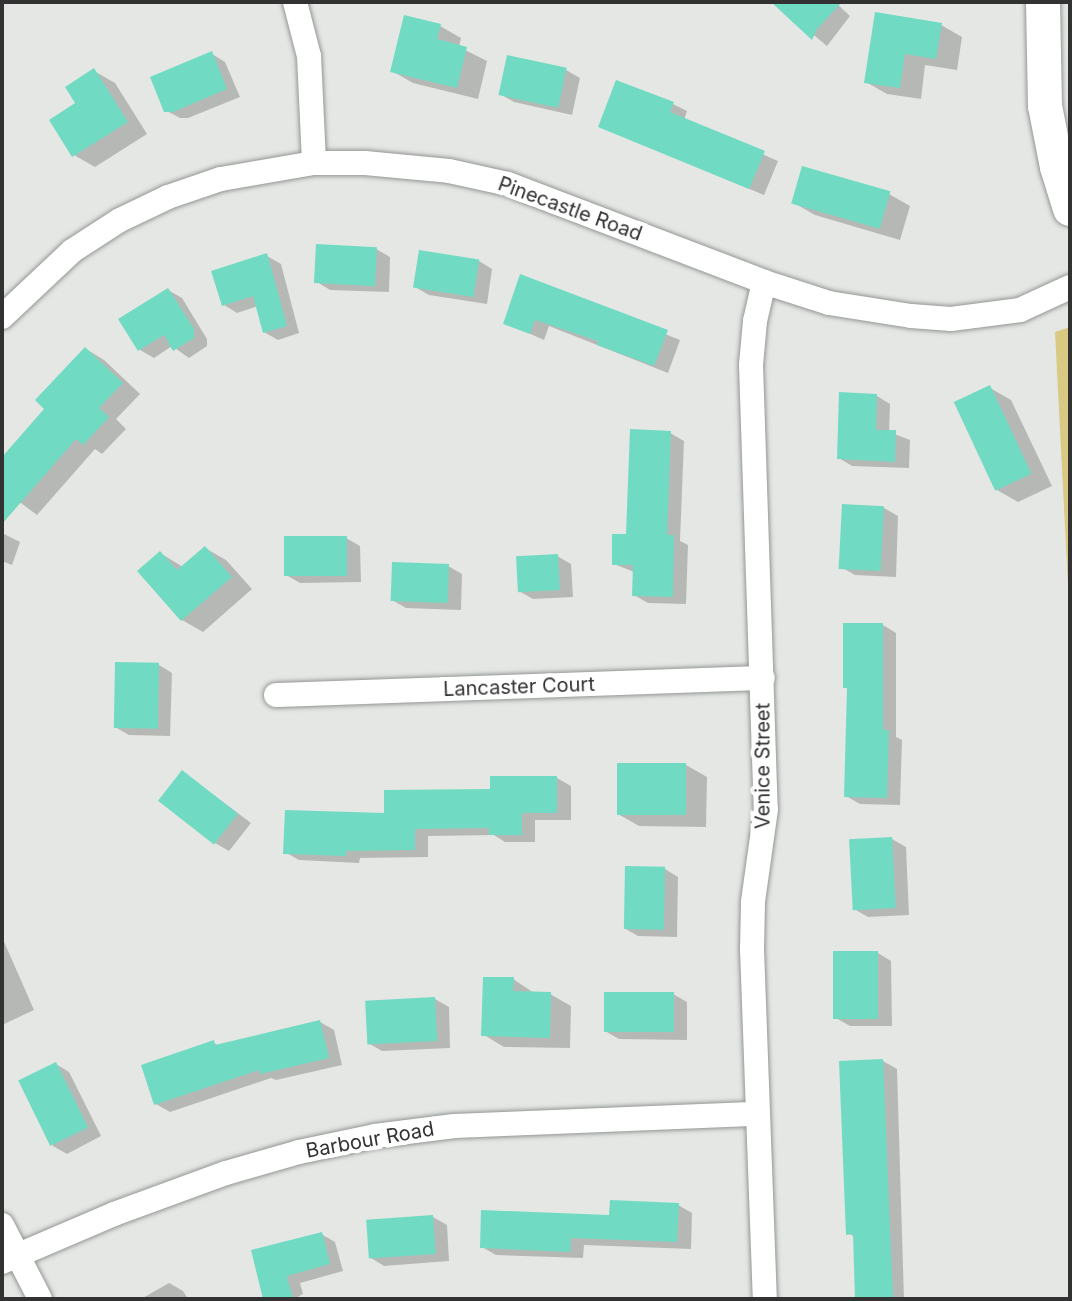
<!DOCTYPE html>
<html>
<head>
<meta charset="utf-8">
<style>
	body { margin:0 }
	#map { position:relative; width:1072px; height:1301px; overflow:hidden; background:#e4e7e4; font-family:Inter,sans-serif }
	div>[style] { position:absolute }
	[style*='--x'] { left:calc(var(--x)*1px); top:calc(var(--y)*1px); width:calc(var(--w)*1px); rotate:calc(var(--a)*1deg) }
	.green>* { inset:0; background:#d8c983 }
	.shadow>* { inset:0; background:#0003 }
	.building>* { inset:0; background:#70dbc2; transform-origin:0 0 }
	.roads { filter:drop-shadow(0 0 2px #949794) drop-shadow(0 0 2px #949794) }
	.street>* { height:24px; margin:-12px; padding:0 12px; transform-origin:12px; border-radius:12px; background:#fff }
	.secondary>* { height:34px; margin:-17px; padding:0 17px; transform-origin:17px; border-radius:17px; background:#fff }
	span { translate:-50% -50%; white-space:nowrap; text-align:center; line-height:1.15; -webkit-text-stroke:8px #fff; paint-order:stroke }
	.street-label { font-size:20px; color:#313231 }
	.frame { position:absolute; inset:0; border:4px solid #313231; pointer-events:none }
</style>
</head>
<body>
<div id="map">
	<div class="green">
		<i style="clip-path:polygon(1070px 327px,1070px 624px,1055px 332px)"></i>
	</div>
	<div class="shadow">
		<i style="clip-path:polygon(774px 2px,835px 2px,850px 16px,827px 46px)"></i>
		<i style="clip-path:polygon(406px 17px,440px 26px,461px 38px,459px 47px,487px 61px,478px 99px,413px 83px,392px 71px)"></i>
		<i style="clip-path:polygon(941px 25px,962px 37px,957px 70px,925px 65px,921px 99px,887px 94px,866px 82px)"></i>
		<i style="clip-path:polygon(212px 54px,225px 62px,240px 97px,188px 118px,180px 118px,165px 110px)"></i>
		<i style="clip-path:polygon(566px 70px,580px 78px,572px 115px,514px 102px,500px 94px)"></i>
		<i style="clip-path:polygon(94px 71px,115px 83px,147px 134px,95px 167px,74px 155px)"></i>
		<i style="clip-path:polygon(673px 104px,687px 111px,684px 120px,778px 161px,764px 195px,601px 127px)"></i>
		<i style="clip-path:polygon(889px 194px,910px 206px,900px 240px,815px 215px,794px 203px)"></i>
		<i style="clip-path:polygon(376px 249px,390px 257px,389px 292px,330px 290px,317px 282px)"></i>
		<i style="clip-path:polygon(267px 256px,281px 264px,299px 333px,278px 340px,264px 332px,258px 306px,237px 313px,224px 305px)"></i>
		<i style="clip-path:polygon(479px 261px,492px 269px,487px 304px,429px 295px,415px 287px)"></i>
		<i style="clip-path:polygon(521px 277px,680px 340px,668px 373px,549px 326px,544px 340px,506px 323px)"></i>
		<i style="clip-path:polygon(168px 290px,182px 298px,207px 339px,207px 346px,189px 358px,172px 346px,154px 358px,140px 350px)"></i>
		<i style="clip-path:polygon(86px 349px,104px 360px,140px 394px,116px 419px,126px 429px,102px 454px,95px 449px,37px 515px,2px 489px,2px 460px,47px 409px)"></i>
		<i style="clip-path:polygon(990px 388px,1011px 400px,1052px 486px,1018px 502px,997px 490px)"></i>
		<i style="clip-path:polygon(877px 396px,890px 404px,889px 432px,910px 440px,909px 468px,852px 466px,839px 458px)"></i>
		<i style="clip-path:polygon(670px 433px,684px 441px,680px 541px,688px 545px,686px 604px,648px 603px,634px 595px,634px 572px,614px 564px)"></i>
		<i style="clip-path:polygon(884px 508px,898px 516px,896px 577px,855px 575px,841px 567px)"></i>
		<i style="clip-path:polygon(2px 533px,20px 542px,12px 565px,2px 561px)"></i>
		<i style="clip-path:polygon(346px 538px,360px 546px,361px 582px,300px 583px,286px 575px)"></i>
		<i style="clip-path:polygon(205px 548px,226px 560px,252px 589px,203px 632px,182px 620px,140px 572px,160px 553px,183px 567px)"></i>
		<i style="clip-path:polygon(557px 556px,571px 564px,573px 597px,533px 599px,519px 591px)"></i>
		<i style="clip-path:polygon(448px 566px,462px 574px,461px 610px,406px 608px,392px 600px)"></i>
		<i style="clip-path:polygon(883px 625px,896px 633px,896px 737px,902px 740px,900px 805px,860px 804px,846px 796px)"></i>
		<i style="clip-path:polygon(159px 665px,172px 673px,170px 736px,129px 735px,115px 727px)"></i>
		<i style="clip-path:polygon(686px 765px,707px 777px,706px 827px,639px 826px,618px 814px)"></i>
		<i style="clip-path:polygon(183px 772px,251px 823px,229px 851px,215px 843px)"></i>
		<i style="clip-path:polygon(557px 778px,571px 786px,571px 820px,535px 820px,535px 842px,505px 842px,494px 835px,428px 836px,428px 857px,360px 858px,359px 863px,299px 860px,285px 852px,386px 815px)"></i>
		<i style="clip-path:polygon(892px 839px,906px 847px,909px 915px,868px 917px,854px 909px)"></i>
		<i style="clip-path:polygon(665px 869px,678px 877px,677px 937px,638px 936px,624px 928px)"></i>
		<i style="clip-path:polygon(2px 937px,34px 1010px,2px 1025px)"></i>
		<i style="clip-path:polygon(878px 953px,891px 961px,892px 1026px,850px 1026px,836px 1018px)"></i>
		<i style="clip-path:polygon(513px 979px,534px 993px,550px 994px,571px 1006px,570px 1048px,504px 1047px,484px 1035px)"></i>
		<i style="clip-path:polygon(673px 994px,687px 1002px,687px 1040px,619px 1039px,605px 1031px)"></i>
		<i style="clip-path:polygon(435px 999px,449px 1007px,450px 1048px,382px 1051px,368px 1043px)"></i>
		<i style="clip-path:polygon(320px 1022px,334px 1030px,342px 1065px,276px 1080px,271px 1078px,170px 1112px,156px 1104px,214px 1043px,219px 1046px)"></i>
		<i style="clip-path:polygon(883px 1061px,897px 1069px,904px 1299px,857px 1299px,855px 1237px,848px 1233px)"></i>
		<i style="clip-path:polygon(56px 1064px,69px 1072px,101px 1136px,67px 1154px,53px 1146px)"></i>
		<i style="clip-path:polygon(678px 1205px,692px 1213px,691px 1249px,584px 1245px,583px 1258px,496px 1255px,482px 1247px)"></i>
		<i style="clip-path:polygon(433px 1217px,447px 1225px,449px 1261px,384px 1266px,371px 1258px)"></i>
		<i style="clip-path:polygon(321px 1234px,335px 1242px,343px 1271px,300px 1283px,303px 1294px,294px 1299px,265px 1299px)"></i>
		<i style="clip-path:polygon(169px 1283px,183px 1291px,188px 1299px,141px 1299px)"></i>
	</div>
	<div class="building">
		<i style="clip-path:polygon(771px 2px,842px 2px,817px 29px,812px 40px)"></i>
		<i style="clip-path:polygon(875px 12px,942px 23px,936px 59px,905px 54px,900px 88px,864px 83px)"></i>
		<i style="clip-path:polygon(404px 15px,441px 24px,437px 39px,467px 47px,457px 88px,390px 72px)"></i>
		<i style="clip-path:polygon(212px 51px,227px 89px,173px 112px,164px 112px,150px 77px)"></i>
		<i style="left:507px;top:55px;width:61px;height:41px;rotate:12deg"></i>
		<i style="clip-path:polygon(94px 68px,128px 122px,72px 157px,49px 120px,75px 103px,65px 87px)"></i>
		<i style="clip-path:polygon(616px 80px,674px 102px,670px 112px,765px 151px,749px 189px,598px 127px)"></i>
		<i style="left:802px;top:166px;width:92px;height:39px;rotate:16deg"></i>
		<i style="left:316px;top:244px;width:61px;height:39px;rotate:3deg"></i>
		<i style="left:419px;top:250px;width:61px;height:38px;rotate:9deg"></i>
		<i style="clip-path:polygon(267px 253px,287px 326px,263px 333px,253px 296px,222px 306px,211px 271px)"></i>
		<i style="clip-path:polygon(520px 274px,668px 330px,654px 366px,597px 345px,598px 341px,535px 320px,530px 334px,503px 324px)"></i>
		<i style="clip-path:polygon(168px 288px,194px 329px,194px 338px,173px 351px,164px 335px,138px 351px,118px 319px)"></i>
		<i style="clip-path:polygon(85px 347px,123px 383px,99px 408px,109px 417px,83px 445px,76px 439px,2px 524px,2px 457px,44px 409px,35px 400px)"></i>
		<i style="left:990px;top:385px;width:98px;height:40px;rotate:65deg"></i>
		<i style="clip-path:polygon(839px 392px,877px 394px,876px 430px,896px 430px,895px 462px,837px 459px)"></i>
		<i style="clip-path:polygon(630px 429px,671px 431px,667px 535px,674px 535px,673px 597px,632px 596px,633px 565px,612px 565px,612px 534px,626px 534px)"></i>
		<i style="left:842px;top:504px;width:42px;height:65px;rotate:3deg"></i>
		<i style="left:284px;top:536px;width:63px;height:40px"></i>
		<i style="clip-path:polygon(205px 546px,232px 577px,181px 621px,137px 571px,160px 551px,177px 570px)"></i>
		<i style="left:558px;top:554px;width:36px;height:42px;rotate:87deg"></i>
		<i style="left:392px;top:562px;width:57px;height:39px;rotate:2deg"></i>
		<i style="clip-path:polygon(843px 623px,883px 623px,883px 730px,889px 730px,887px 798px,844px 797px,847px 688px,843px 688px)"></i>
		<i style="left:115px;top:662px;width:44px;height:66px;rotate:1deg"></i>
		<i style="left:617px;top:763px;width:69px;height:52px"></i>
		<i style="left:182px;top:770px;width:71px;height:39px;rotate:38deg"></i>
		<i style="clip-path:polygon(490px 776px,557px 776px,557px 813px,522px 813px,522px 835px,489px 835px,489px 828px,415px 829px,415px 850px,346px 851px,346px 856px,283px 854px,285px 810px,384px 813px,384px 790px,490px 789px)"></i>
		<i style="left:892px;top:837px;width:71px;height:43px;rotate:87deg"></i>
		<i style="left:625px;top:866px;width:40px;height:63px;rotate:1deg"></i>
		<i style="left:833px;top:951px;width:45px;height:68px"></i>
		<i style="clip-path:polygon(483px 977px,514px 977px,513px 991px,551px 992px,550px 1038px,481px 1036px)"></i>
		<i style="left:604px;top:992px;width:70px;height:40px"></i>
		<i style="left:435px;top:997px;width:44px;height:70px;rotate:87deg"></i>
		<i style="clip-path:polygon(320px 1020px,329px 1058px,260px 1074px,259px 1070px,154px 1105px,141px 1065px,214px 1040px,215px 1045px)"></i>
		<i style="clip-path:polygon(883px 1059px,893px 1299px,855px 1299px,853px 1234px,846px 1235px,839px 1061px)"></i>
		<i style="left:56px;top:1062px;width:73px;height:42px;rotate:64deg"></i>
		<i style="clip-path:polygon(610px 1200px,679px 1203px,677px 1242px,571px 1238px,570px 1252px,480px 1248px,481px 1210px,609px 1215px)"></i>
		<i style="left:433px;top:1215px;width:39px;height:67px;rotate:86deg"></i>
		<i style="clip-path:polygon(322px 1232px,330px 1264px,287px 1276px,293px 1299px,263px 1299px,251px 1250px)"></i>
	</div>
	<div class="roads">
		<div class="street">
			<i style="--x:295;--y:2;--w:56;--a:75.5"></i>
			<i style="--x:309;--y:56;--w:107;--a:87.3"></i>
			<i style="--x:764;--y:282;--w:40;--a:103"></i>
			<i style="--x:755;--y:321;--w:44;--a:95.2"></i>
			<i style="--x:751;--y:365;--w:444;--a:88.1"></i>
			<i style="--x:766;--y:809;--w:94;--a:98"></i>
			<i style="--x:753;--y:902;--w:47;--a:91.2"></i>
			<i style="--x:752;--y:949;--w:350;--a:87.9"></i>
			<i style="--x:2;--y:317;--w:96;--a:-43.3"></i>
			<i style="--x:72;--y:251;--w:57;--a:-32.9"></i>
			<i style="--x:120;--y:220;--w:53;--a:-25.6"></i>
			<i style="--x:168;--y:197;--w:56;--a:-18.8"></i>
			<i style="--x:221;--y:179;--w:94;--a:-9.8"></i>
			<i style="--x:314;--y:163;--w:51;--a:0"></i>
			<i style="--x:365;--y:163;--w:84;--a:5.4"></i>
			<i style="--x:449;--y:171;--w:60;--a:12.4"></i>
			<i style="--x:508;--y:184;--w:274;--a:20.9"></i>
			<i style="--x:764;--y:282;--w:68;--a:17.9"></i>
			<i style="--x:829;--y:303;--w:83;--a:9"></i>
			<i style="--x:911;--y:316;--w:40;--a:4.3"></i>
			<i style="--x:951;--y:319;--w:70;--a:-7.4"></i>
			<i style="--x:1020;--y:310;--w:55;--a:-24.7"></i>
			<i style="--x:276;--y:695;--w:487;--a:-2"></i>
			<i style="--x:2;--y:1225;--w:83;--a:62.8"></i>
			<i style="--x:2;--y:1262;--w:122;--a:-23.2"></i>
			<i style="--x:114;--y:1214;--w:119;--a:-20.1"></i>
			<i style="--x:226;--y:1173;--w:76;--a:-16"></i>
			<i style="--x:299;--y:1152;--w:78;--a:-11.9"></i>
			<i style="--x:375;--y:1136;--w:80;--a:-7.2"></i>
			<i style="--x:454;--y:1126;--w:304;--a:-2.3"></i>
		</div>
		<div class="secondary">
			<i style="--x:1043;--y:2;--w:104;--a:88.9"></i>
			<i style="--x:1045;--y:106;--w:62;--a:78.9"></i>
			<i style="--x:1057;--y:167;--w:44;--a:72.8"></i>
		</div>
	</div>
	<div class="street-label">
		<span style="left:570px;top:209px;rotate:20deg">Pinecastle Road</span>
		<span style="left:519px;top:687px;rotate:-2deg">Lancaster Court</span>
		<span style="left:763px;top:766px;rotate:-90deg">Venice Street</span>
		<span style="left:370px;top:1140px;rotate:-10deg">Barbour Road</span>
	</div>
	<div class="frame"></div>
</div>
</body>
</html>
